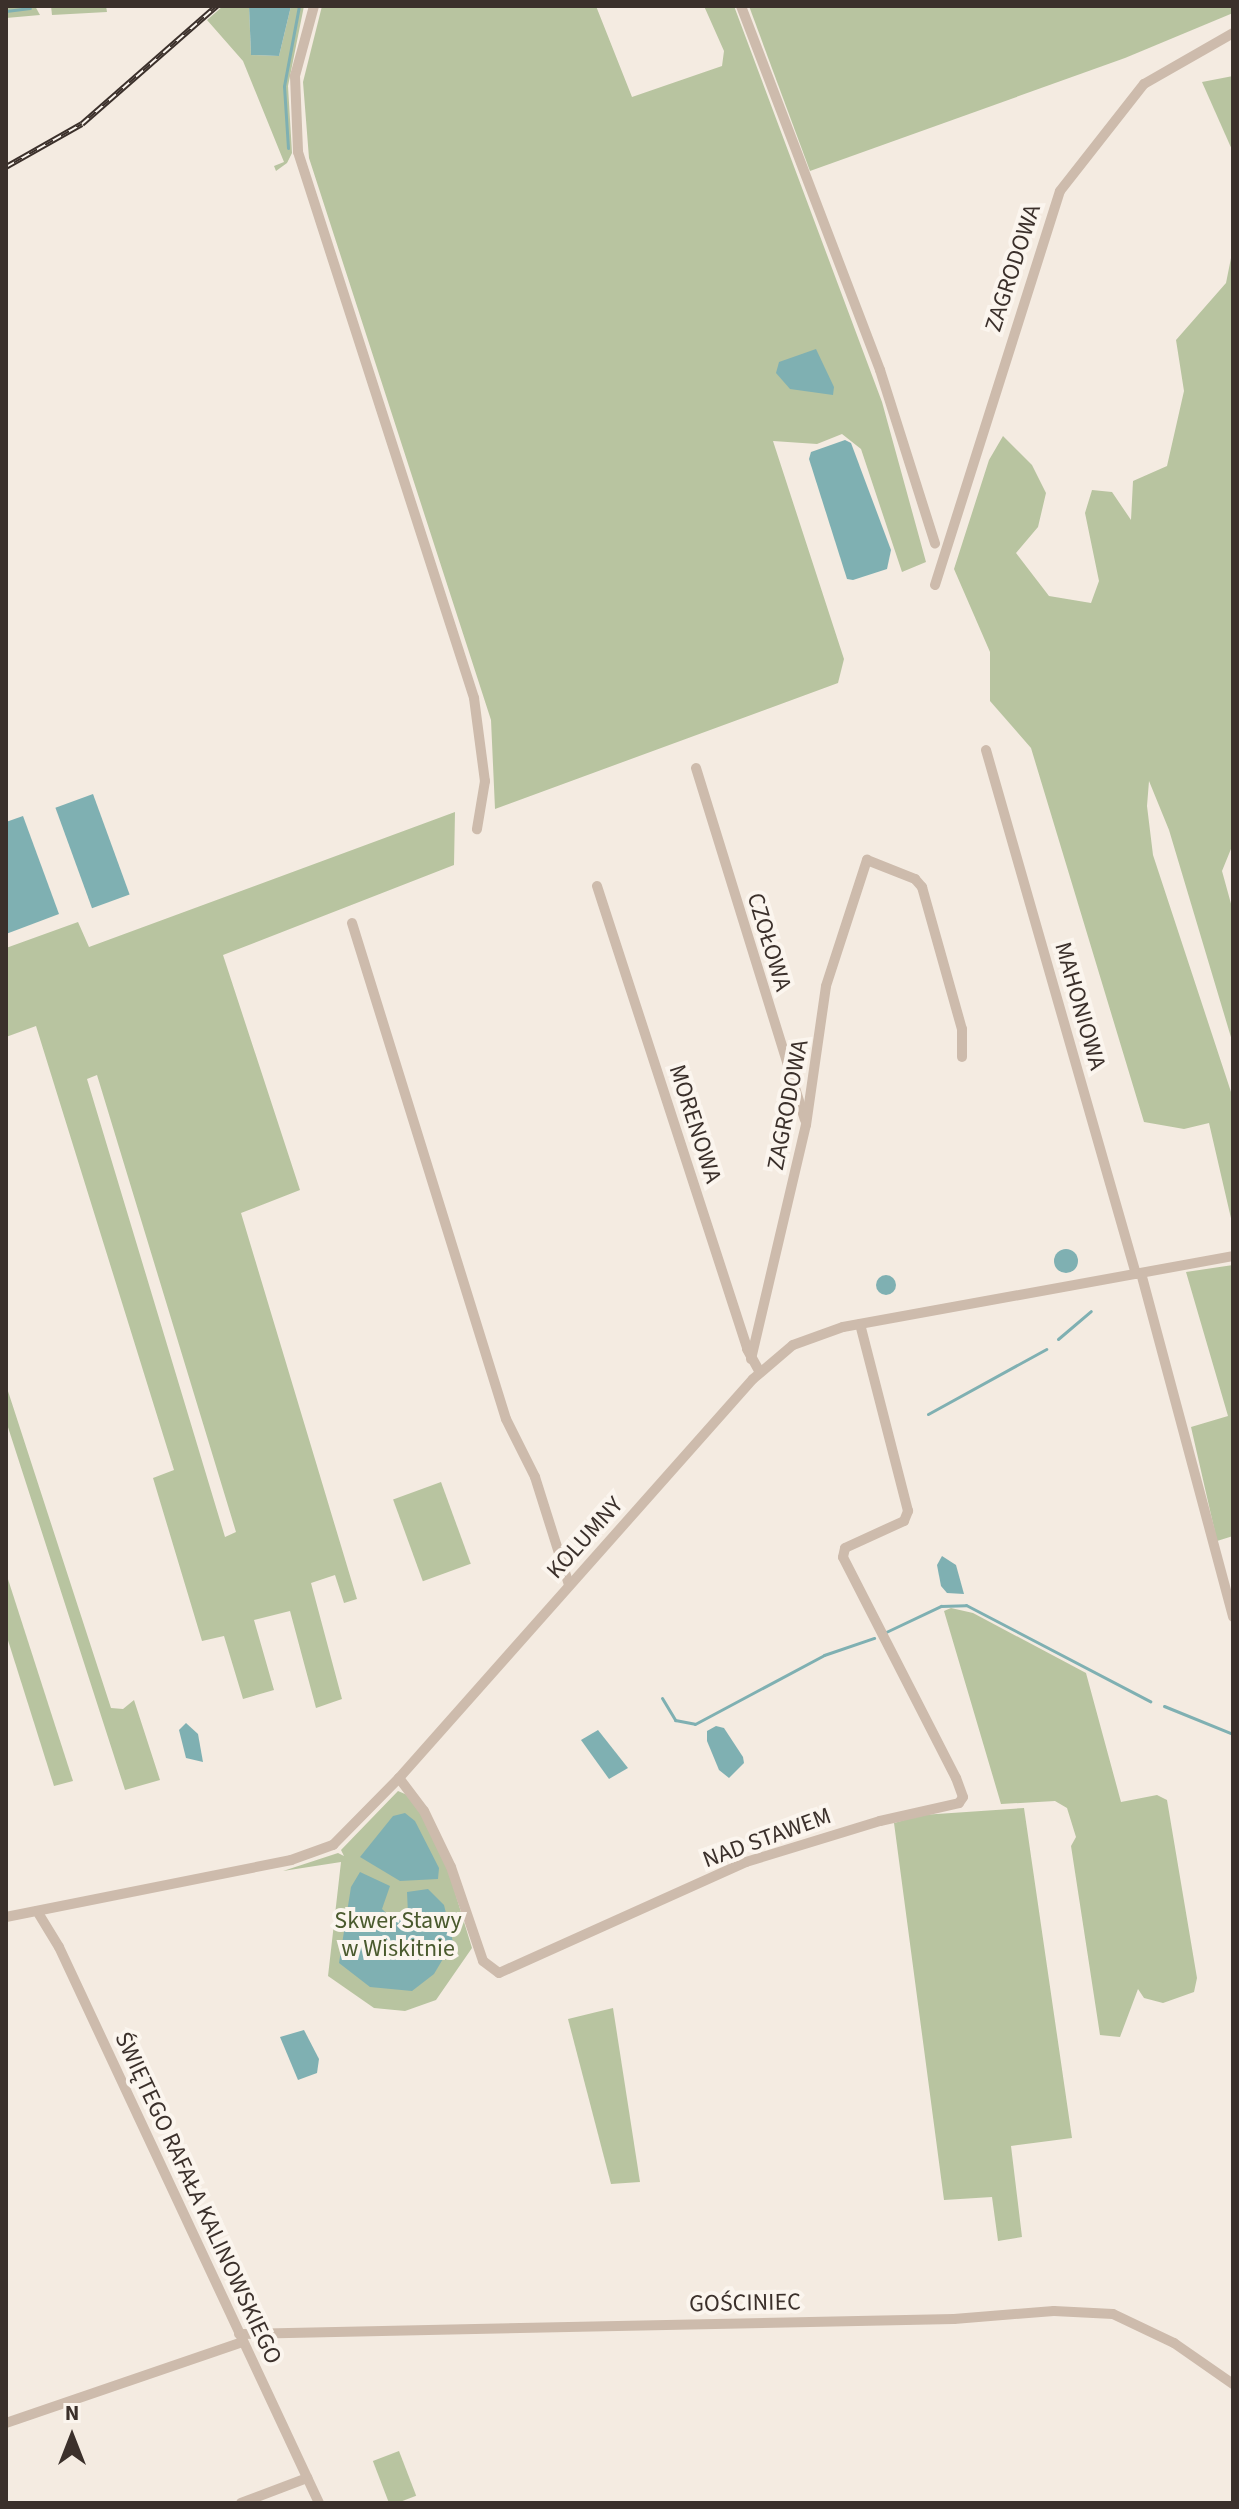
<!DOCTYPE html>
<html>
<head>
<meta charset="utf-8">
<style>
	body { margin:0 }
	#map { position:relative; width:1239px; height:2509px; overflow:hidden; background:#f4ebe1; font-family:"Source Sans 3",sans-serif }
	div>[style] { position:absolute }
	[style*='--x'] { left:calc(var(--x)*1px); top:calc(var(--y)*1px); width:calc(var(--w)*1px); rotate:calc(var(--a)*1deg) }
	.green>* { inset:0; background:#b8c4a0; transform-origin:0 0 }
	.water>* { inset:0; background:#7fb0b2; transform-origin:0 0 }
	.round { border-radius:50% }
	.stream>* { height:3px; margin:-1.5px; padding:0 1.5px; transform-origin:1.5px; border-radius:1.5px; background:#7fb0b2 }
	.minor>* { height:10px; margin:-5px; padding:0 5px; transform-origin:5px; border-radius:5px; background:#cdbbac }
	.rail>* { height:6px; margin-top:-3px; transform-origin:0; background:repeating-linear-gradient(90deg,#fbf5ee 0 9px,#3b302b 0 18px); box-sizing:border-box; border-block:2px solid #3b302b }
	span { translate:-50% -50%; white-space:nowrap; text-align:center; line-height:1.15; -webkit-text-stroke:8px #fbf5ee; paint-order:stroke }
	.street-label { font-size:24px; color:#3b302b }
	.park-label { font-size:24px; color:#4a5a2e }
	.frame { position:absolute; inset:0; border:8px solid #3b302b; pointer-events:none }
	.north { position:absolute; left:32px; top:2397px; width:80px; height:80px; -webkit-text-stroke:6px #fbf5ee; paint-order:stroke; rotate:0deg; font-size:22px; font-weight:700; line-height:32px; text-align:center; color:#3b302b }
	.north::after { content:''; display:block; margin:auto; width:28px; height:36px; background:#3b302b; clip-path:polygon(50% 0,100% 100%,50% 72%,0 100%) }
</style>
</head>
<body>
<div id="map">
	<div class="green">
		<i style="clip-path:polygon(6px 6px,35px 6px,40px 15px,6px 18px)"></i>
		<i style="clip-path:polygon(51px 6px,106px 6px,107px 12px,52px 15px)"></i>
		<i style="clip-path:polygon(223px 6px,249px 6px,251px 55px,279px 56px,291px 6px,304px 6px,288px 86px,292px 153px,287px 163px,276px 171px,274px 166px,284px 162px,243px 61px,207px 20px)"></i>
		<i style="clip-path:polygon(322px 6px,596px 6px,632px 97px,722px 66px,724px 51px,704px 6px,734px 6px,882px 402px,926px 562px,902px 572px,861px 449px,842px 434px,817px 444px,773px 441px,844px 659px,838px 683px,495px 809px,491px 720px,309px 158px,303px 82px)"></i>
		<i style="clip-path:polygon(749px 6px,1233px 6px,1233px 13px,1125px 58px,810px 171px)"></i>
		<i style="clip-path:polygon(1233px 76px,1233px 152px,1202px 82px)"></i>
		<i style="clip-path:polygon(1233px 248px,1233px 844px,1222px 871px,1233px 911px,1233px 1044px,1169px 830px,1149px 781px,1147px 806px,1153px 855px,1233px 1098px,1233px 1227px,1209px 1123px,1184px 1129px,1144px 1122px,1031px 748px,990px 701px,990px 652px,954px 569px,989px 460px,1003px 436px,1032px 465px,1046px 493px,1038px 527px,1016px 553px,1049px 596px,1091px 603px,1099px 581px,1085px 513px,1092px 490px,1112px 492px,1131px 520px,1133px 481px,1167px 466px,1184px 391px,1176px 340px,1226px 283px)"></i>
		<i style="clip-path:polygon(evenodd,455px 812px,454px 865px,223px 955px,300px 1190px,241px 1213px,357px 1599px,344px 1603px,335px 1575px,311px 1583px,342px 1699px,316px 1708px,290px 1611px,254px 1620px,274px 1690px,243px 1699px,224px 1636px,202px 1641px,153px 1478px,174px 1470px,36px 1026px,6px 1037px,6px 948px,78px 922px,89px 947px,455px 812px,97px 1075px,236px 1532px,225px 1537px,87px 1079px,97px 1075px)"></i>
		<i style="clip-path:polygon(1233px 1265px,1233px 1536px,1217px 1541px,1191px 1427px,1228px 1416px,1186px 1272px)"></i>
		<i style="clip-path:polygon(6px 1385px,111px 1708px,123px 1709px,134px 1700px,160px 1780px,125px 1790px,6px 1421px)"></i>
		<i style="left:441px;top:1482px;width:87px;height:51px;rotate:70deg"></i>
		<i style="clip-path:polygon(6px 1573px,73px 1781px,54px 1786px,6px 1634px)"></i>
		<i style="clip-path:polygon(951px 1608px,973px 1613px,1086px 1673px,1121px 1802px,1157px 1795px,1167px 1800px,1197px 1978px,1194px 1992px,1163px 2003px,1144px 1998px,1138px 1989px,1120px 2037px,1100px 2035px,1071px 1846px,1076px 1837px,1067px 1808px,1055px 1801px,1001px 1804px,944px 1611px)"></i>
		<i style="clip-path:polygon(398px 1791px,412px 1797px,446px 1863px,472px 1948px,436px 2000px,405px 2011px,374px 2008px,328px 1976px,341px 1862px,283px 1871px,338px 1853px,344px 1856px,341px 1850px)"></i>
		<i style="clip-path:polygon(1024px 1808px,1072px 2138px,1011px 2146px,1022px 2237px,998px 2241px,992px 2197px,944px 2200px,894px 1823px,922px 1815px)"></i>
		<i style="clip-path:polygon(613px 2008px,640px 2182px,611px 2184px,568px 2019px)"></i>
		<i style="left:399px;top:2451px;width:48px;height:28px;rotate:69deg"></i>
	</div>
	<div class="water">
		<i style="clip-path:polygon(249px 6px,291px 6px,279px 56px,251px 55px)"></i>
		<i style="clip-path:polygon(816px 349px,834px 387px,833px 395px,790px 389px,776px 373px,779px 362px)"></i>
		<i style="clip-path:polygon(845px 440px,851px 443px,891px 550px,887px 569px,853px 580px,847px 579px,809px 459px,811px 452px)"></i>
		<i style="left:93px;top:794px;width:107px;height:40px;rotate:70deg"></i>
		<i style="clip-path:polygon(23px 816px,59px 914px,6px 934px,6px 822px)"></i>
		<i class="round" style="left:1054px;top:1249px;width:24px;height:24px"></i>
		<i class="round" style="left:876px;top:1275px;width:20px;height:20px"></i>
		<i style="clip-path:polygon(942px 1556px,956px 1565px,964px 1594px,947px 1593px,941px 1586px,937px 1565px)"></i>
		<i style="clip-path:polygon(186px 1723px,198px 1734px,203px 1762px,186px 1758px,179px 1730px)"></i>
		<i style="clip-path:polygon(716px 1726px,724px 1728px,743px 1757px,744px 1763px,729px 1778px,719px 1770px,707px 1741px,707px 1731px)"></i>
		<i style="clip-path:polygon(598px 1730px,628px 1768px,609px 1779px,581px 1740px)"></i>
		<i style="clip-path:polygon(405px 1813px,415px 1821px,439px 1868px,438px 1879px,400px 1881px,360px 1857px,393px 1816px)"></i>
		<i style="clip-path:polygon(360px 1872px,390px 1886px,382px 1909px,394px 1920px,408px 1914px,407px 1892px,428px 1889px,444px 1905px,453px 1942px,434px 1974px,412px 1991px,370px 1987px,339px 1963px,351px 1887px)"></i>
		<i style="clip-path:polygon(304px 2030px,319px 2059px,317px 2073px,298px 2080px,280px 2037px)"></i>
	</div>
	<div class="stream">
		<i style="--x:6;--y:11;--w:24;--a:-7"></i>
		<i style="--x:288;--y:148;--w:62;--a:-93.7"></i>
		<i style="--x:284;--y:86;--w:81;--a:-79.4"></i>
		<i style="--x:1058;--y:1339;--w:43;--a:-40.3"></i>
		<i style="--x:928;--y:1414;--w:135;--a:-28.8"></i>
		<i style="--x:886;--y:1632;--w:61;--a:-25.3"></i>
		<i style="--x:941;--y:1606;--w:25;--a:-2"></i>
		<i style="--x:966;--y:1605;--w:208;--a:27.6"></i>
		<i style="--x:662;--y:1698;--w:26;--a:59"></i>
		<i style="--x:675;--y:1720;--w:20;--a:11"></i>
		<i style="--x:695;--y:1724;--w:146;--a:-28.1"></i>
		<i style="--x:824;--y:1655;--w:53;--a:-18.8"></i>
		<i style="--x:1164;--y:1706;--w:74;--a:22.1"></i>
	</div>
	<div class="minor">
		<i style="--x:314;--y:6;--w:73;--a:105.2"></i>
		<i style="--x:295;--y:76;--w:76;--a:87.7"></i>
		<i style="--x:298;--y:152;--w:574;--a:72.13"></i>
		<i style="--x:474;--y:698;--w:84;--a:82.5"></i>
		<i style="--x:485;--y:781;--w:49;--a:99.5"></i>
		<i style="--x:741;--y:6;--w:390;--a:69.1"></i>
		<i style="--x:880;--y:370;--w:182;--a:72.4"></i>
		<i style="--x:935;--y:585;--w:413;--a:-72.4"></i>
		<i style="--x:1060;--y:191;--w:136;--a:-51.9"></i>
		<i style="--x:1144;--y:84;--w:103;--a:-29.8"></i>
		<i style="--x:986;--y:750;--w:545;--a:74.03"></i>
		<i style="--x:696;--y:768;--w:368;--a:72.8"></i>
		<i style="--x:597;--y:886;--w:487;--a:72"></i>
		<i style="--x:747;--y:1349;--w:26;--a:61"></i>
		<i style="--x:352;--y:923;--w:519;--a:72.75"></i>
		<i style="--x:506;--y:1419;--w:65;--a:63.4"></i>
		<i style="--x:535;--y:1477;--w:113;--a:72.5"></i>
		<i style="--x:1141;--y:1273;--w:356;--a:75"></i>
		<i style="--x:751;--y:1359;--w:240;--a:-76.8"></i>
		<i style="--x:806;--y:1125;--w:140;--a:-81.8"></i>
		<i style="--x:826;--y:986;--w:133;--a:-72"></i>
		<i style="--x:867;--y:860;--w:52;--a:21.6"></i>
		<i style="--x:915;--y:879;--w:11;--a:49"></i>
		<i style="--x:922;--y:887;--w:148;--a:74.3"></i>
		<i style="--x:962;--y:1029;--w:28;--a:90"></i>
		<i style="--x:399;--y:1778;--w:41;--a:52.9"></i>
		<i style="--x:424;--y:1811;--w:62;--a:64.3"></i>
		<i style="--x:451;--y:1867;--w:99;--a:71.2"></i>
		<i style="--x:483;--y:1961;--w:20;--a:37"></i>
		<i style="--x:499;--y:1973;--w:271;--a:-24.2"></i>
		<i style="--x:746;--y:1862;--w:140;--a:-17"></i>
		<i style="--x:880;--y:1821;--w:81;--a:-12.8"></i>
		<i style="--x:959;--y:1803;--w:7;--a:-56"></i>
		<i style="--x:963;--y:1797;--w:20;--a:-110"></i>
		<i style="--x:956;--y:1778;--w:248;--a:-117.1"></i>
		<i style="--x:843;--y:1557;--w:9;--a:-77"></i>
		<i style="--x:845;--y:1548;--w:65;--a:-24.6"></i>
		<i style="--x:904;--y:1521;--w:11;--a:-68"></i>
		<i style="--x:908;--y:1511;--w:193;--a:-104.4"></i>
		<i style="--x:37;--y:1911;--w:42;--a:58.6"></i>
		<i style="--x:59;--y:1947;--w:614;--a:64.94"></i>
		<i style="--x:6;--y:1917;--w:291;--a:-11.3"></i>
		<i style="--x:291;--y:1860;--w:45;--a:-19.7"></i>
		<i style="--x:333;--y:1845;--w:94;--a:-45.4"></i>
		<i style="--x:399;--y:1778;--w:533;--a:-48.42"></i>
		<i style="--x:753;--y:1379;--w:52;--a:-40.4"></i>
		<i style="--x:793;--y:1345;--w:53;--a:-19.8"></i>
		<i style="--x:843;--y:1327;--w:396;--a:-10.3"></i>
		<i style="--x:239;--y:2334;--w:715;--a:-1.2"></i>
		<i style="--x:954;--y:2319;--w:100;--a:-4.6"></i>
		<i style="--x:1054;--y:2311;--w:59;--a:2.9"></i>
		<i style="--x:1113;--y:2314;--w:68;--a:25.4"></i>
		<i style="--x:1174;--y:2343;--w:72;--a:34.8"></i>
		<i style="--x:6;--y:2423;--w:250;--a:-18.9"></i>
		<i style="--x:241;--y:2503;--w:71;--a:-20.7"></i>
	</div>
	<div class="rail">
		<i style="--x:6;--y:167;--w:87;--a:-29.5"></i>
		<i style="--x:82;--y:124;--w:179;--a:-41.2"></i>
	</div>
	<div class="street-label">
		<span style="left:1013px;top:268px;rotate:-72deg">ZAGRODOWA</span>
		<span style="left:769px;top:942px;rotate:73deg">CZOŁOWA</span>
		<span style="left:1080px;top:1006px;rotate:74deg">MAHONIOWA</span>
		<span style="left:788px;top:1105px;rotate:-79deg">ZAGRODOWA</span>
		<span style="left:695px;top:1124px;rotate:72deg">MORENOWA</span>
		<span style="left:585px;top:1538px;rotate:-48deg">KOLUMNY</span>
		<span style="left:767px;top:1838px;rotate:-20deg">NAD STAWEM</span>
		<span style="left:198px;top:2198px;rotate:65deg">ŚWIĘTEGO RAFAŁA KALINOWSKIEGO</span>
		<span style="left:745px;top:2303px;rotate:-1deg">GOŚCINIEC</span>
	</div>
	<div class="park-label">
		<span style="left:398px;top:1935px">Skwer Stawy<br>w Wiskitnie</span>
	</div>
	<div class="frame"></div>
	<div class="north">N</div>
</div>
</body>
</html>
